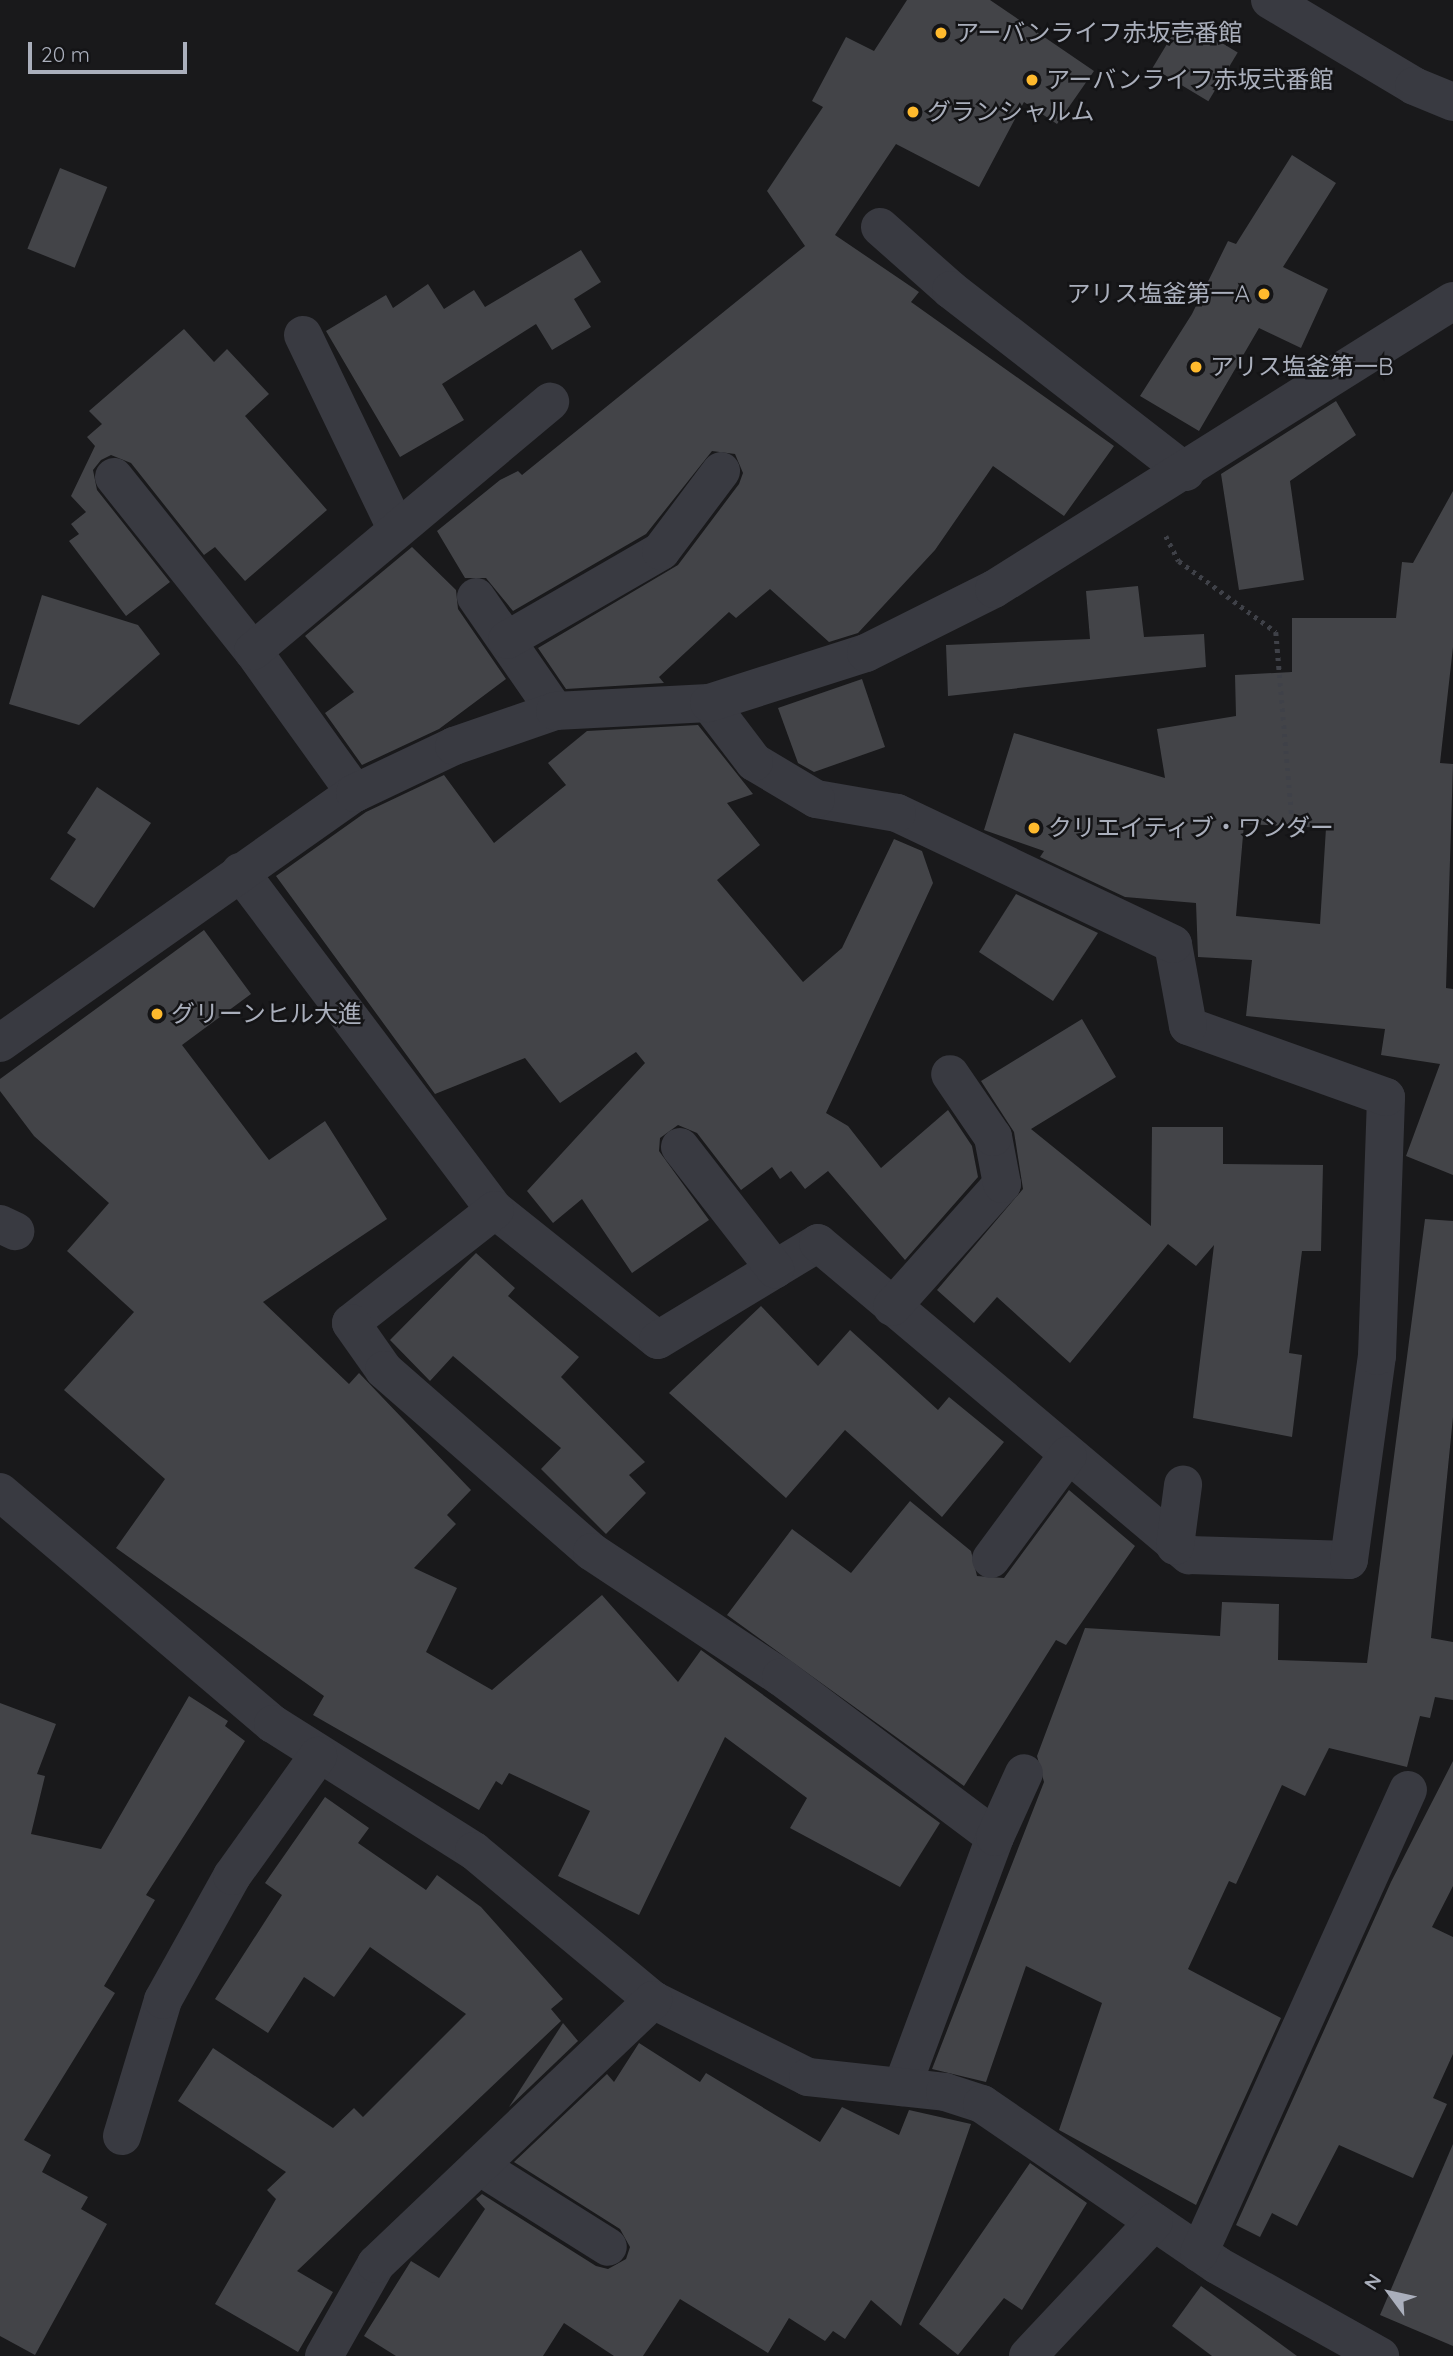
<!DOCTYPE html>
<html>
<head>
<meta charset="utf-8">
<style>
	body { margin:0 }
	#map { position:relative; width:1453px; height:2356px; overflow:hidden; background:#19191b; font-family:Quicksand,"Noto Sans JP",sans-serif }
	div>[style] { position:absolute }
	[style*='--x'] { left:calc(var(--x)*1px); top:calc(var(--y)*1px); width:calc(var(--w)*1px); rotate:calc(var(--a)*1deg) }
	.building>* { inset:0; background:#434448; transform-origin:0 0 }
	.path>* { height:4.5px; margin-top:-2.25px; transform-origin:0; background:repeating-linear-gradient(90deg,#3f4148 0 3.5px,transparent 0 8.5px) }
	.minor>* { height:38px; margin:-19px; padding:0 19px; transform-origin:19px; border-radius:19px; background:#393a41 }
	.dots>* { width:19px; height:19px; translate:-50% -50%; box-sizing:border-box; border:4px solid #141416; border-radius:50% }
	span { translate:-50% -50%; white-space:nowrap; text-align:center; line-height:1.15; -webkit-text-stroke:5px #141416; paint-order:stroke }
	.poi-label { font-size:24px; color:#aaafbc }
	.left { translate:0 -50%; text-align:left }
	.right { translate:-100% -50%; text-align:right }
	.north { position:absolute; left:1355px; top:2258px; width:70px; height:70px; -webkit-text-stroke:5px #141416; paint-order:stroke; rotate:303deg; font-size:19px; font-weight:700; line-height:28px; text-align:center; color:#aaafbc }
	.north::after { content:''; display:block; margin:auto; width:24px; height:32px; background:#aaafbc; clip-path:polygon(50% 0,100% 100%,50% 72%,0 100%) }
	.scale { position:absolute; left:28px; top:42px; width:159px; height:32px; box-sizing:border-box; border:4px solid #aaafbc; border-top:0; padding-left:9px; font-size:21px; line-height:24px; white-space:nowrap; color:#aaafbc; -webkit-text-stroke:5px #141416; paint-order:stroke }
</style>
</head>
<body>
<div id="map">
	<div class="building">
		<i style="clip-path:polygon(907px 0,990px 0,1094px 71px,1057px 124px,1024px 102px,979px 187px,896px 144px,835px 235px,919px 292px,911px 302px,1114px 446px,1064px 516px,993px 466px,935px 550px,858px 633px,829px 642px,770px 589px,736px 618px,729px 612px,659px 677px,664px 683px,566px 689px,538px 648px,678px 565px,739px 484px,743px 473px,735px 454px,712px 451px,646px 534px,513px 611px,486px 578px,465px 578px,437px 531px,500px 480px,518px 471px,522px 475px,805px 246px,767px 191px,823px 107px,812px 101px,846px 37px,874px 51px)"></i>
		<i style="left:1182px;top:19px;width:65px;height:57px;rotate:31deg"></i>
		<i style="clip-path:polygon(1292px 155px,1336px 183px,1283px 267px,1328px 289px,1301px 348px,1259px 328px,1199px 431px,1140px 396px,1192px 314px,1228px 241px,1236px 244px)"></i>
		<i style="left:60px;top:168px;width:51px;height:87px;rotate:22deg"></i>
		<i style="clip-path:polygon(581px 250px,601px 282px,574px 299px,591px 327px,552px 350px,536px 324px,442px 384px,464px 420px,400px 457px,326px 331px,386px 295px,393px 308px,428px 284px,444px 309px,474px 290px,485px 307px)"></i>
		<i style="clip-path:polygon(184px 329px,214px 362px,227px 349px,269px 394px,245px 416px,327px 510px,245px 581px,215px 547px,204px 555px,131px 463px,111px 455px,101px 460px,93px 470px,97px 490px,170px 582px,126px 616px,69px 541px,79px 534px,71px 524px,86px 512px,71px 496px,95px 446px,87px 437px,102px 424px,89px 411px)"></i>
		<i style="clip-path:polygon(1336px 401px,1356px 435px,1290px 481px,1304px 580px,1239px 590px,1221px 474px)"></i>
		<i style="clip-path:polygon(evenodd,1453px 491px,1453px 647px,1440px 763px,1453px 764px,1446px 988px,1453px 989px,1453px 1175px,1406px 1156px,1440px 1064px,1381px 1055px,1385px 1029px,1246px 1016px,1252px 960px,1198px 957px,1196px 903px,1125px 897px,1040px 857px,1044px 851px,984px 830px,1014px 733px,1165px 778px,1157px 729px,1236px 716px,1235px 675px,1292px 672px,1292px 618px,1396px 618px,1402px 562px,1413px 563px,1453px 491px,1244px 824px,1326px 828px,1320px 924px,1236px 916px,1244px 824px)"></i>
		<i style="clip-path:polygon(412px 547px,456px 590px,458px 609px,506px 679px,439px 729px,362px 765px,325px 713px,354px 692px,305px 636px)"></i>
		<i style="clip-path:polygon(1138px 586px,1144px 637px,1204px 634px,1206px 667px,948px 696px,946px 645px,1090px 639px,1086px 591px)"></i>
		<i style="clip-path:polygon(42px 595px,138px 625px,160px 654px,79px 725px,9px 704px)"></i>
		<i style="clip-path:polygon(862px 679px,885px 747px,814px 772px,798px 763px,778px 708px)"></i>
		<i style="clip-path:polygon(698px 725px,753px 794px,727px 803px,760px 845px,717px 880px,803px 982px,842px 948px,894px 839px,922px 851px,933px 883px,826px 1113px,848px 1126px,881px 1168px,948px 1110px,972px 1146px,978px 1177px,905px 1260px,828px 1171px,805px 1189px,791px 1171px,780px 1179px,772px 1167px,741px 1190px,697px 1133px,678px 1125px,660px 1138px,659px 1151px,709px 1220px,632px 1273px,582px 1199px,553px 1223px,527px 1191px,645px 1063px,636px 1052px,560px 1103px,525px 1058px,435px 1094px,276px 876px,366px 812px,444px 775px,494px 843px,566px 785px,548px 763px,587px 731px)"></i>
		<i style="clip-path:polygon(97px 787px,151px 823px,94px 908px,50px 879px,76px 839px,67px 833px)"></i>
		<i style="clip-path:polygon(1016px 894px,1098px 933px,1053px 1001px,979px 952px)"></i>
		<i style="clip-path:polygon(204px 930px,251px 994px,182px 1045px,269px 1160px,325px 1121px,387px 1219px,263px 1302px,349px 1384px,359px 1373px,471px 1490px,447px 1515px,456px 1524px,414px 1568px,457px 1588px,426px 1652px,492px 1690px,602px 1595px,678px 1682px,701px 1650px,940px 1823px,900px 1887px,790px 1828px,807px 1798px,725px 1737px,639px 1915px,558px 1876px,590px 1811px,509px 1773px,502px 1785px,496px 1781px,479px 1810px,313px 1715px,324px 1696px,116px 1548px,165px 1479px,64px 1390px,134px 1312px,67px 1251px,109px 1203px,34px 1136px,0 1091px,0 1079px)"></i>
		<i style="clip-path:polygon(1082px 1019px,1116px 1077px,1031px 1129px,1151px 1226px,1152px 1127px,1223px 1127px,1223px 1164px,1323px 1165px,1321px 1251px,1302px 1251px,1289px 1353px,1302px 1355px,1292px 1437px,1193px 1418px,1214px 1245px,1196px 1266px,1168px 1244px,1070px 1363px,997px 1297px,974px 1323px,937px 1290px,1023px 1189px,1014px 1132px,981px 1081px)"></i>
		<i style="clip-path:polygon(1425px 1219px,1453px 1221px,1453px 1417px,1431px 1638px,1453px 1642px,1453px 1700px,1435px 1697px,1430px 1718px,1420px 1716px,1407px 1767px,1329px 1748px,1305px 1796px,1282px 1785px,1236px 1884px,1229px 1881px,1188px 1969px,1281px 2018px,1196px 2205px,1059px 2130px,1102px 2003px,1026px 1966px,986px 2082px,932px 2069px,1044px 1782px,1037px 1756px,1085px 1628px,1220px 1636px,1222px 1602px,1279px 1604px,1278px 1660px,1367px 1663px)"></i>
		<i style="clip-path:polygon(476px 1253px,515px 1288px,508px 1296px,579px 1357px,561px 1377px,645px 1462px,629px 1475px,646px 1493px,606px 1534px,541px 1469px,561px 1448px,453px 1356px,430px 1381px,390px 1340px)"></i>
		<i style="clip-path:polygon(761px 1306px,818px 1366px,850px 1330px,938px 1410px,949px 1397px,1004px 1442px,942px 1517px,845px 1430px,786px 1498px,669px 1393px)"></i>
		<i style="clip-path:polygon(1069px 1490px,1135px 1546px,1066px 1645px,1056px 1640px,964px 1786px,727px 1615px,792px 1529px,851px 1573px,910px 1501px,971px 1551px,977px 1576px,1004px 1578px)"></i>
		<i style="clip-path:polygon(189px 1696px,228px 1721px,225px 1726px,245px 1741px,146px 1895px,155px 1900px,104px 1986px,115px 1993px,24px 2140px,51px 2155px,42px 2172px,88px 2197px,81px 2209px,107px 2224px,35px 2355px,0 2336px,0 1703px,56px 1724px,37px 1774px,45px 1776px,31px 1834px,101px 1849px)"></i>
		<i style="clip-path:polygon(1453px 1761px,1453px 1886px,1432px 1927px,1453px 1937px,1453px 2054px,1433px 2098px,1447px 2104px,1413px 2178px,1339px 2145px,1297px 2226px,1272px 2213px,1260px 2237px,1236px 2225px,1391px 1882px)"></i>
		<i style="clip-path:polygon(325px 1797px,369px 1828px,358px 1843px,426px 1890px,437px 1875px,481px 1907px,563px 1999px,551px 2009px,561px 2021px,297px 2271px,333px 2292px,298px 2352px,215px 2304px,276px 2199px,267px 2190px,286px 2172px,178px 2101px,213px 2048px,333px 2128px,354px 2108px,363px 2117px,466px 2014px,370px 1947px,334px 1997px,304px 1977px,268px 2033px,215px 1999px,282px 1895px,265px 1883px)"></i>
		<i style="clip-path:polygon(563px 2023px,578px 2041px,509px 2107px)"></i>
		<i style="clip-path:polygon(639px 2043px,700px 2082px,706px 2073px,820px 2142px,842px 2107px,899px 2135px,909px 2110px,971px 2124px,901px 2326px,871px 2300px,845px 2339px,833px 2331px,825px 2341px,789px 2318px,768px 2353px,680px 2299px,643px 2356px,614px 2356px,564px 2323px,543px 2356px,396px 2356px,364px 2336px,411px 2261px,439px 2278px,485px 2209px,476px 2199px,482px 2194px,596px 2266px,608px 2269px,626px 2259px,630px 2247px,620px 2229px,514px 2162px,607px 2074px,614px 2082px)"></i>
		<i style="clip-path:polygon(1453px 2144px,1453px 2346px,1380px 2315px)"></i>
		<i style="clip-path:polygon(1030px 2163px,1087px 2203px,1022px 2310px,1004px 2298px,958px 2355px,919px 2324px)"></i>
		<i style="clip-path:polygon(1201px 2286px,1297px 2356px,1212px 2356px,1172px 2326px)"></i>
	</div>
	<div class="path">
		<i style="--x:1166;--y:536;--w:28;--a:63"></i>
		<i style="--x:1179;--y:561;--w:120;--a:36.2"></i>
		<i style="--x:1276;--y:632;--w:187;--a:85.1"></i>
	</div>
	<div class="minor">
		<i style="--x:1270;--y:0;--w:168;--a:30.8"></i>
		<i style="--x:1414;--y:86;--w:42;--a:22.3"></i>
		<i style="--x:880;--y:227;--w:95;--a:41.6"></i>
		<i style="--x:951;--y:290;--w:297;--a:37.8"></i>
		<i style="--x:303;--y:335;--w:214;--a:64.3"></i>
		<i style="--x:114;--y:477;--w:223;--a:51.4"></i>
		<i style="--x:253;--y:651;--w:175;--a:54.3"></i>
		<i style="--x:476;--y:597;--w:139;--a:55.3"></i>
		<i style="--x:507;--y:640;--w:178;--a:-30"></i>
		<i style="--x:661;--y:551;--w:100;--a:-53.1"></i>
		<i style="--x:253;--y:651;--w:388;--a:-40"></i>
		<i style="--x:240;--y:872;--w:423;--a:53"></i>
		<i style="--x:495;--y:1210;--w:208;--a:38.6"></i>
		<i style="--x:658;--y:1340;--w:187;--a:-31.2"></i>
		<i style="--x:818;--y:1243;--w:485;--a:40.1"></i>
		<i style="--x:1189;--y:1555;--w:160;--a:1.8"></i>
		<i style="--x:1349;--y:1560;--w:206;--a:-82.2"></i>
		<i style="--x:1377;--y:1356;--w:259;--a:-88"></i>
		<i style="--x:1386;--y:1097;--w:210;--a:-160.3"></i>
		<i style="--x:1188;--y:1026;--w:83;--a:-100.4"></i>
		<i style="--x:1173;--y:944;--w:306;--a:-154.6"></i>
		<i style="--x:897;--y:813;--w:82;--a:-170.2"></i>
		<i style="--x:816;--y:799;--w:72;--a:-149.2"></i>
		<i style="--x:754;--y:762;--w:74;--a:-127.3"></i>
		<i style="--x:0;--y:1043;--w:434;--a:-35.2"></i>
		<i style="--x:355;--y:793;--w:110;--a:-25.4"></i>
		<i style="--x:454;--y:746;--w:107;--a:-19.1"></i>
		<i style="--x:555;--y:711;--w:154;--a:-3"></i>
		<i style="--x:709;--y:703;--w:165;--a:-17.7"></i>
		<i style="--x:866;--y:653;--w:143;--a:-26.6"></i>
		<i style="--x:994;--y:589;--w:542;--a:-32.11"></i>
		<i style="--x:680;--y:1147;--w:155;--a:52.1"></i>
		<i style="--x:495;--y:1210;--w:183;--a:141.9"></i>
		<i style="--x:351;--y:1323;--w:57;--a:54.9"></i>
		<i style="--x:384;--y:1370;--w:276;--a:41.2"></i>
		<i style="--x:592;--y:1552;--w:227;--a:33.5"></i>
		<i style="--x:781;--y:1677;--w:267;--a:36.8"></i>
		<i style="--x:995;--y:1837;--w:267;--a:110.4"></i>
		<i style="--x:0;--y:1224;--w:17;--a:25"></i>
		<i style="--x:892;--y:1307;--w:165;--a:-48.2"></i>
		<i style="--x:1002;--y:1184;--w:48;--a:-100.8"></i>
		<i style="--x:993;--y:1137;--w:76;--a:-124.3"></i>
		<i style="--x:0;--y:1492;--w:358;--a:40.4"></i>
		<i style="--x:273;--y:1724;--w:238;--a:32.3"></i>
		<i style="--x:474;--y:1851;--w:233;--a:39.8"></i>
		<i style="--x:653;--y:2000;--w:173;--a:26.4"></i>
		<i style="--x:808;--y:2077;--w:138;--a:6.2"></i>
		<i style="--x:945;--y:2092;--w:39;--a:18"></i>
		<i style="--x:982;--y:2104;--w:285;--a:34.4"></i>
		<i style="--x:1217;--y:2265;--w:187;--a:29.2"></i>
		<i style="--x:1175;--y:1546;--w:62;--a:-82.5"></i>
		<i style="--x:991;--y:1559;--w:129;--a:-53.5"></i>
		<i style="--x:995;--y:1837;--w:70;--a:-65.6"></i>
		<i style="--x:122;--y:2136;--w:142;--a:-73.2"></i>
		<i style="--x:163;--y:2000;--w:142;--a:-60.9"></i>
		<i style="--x:232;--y:1876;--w:148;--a:-54.4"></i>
		<i style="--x:479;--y:2166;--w:152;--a:32.1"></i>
		<i style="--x:1199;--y:2253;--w:508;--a:-65.71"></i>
		<i style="--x:324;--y:2356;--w:106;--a:-60.5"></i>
		<i style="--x:376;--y:2264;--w:383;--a:-43.6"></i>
		<i style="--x:1028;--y:2356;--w:184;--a:-46.8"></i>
	</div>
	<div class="dots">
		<i style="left:941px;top:33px;background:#ffba2d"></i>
		<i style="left:1032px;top:80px;background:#ffba2d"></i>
		<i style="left:913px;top:112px;background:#ffba2d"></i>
		<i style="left:1264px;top:294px;background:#ffba2d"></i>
		<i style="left:1196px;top:367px;background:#ffba2d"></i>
		<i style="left:1034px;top:828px;background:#ffba2d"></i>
		<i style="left:157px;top:1014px;background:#ffba2d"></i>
	</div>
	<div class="poi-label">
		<span class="left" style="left:955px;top:33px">アーバンライフ赤坂壱番館</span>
		<span class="left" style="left:1046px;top:80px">アーバンライフ赤坂弐番館</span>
		<span class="left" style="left:927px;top:112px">グランシャルム</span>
		<span class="right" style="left:1250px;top:294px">アリス塩釜第一A</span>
		<span class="left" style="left:1210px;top:367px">アリス塩釜第一B</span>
		<span class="left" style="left:1048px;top:828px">クリエイティブ・ワンダー</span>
		<span class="left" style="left:171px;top:1014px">グリーンヒル大進</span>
	</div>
	<div class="north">N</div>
	<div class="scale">20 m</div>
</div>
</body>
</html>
